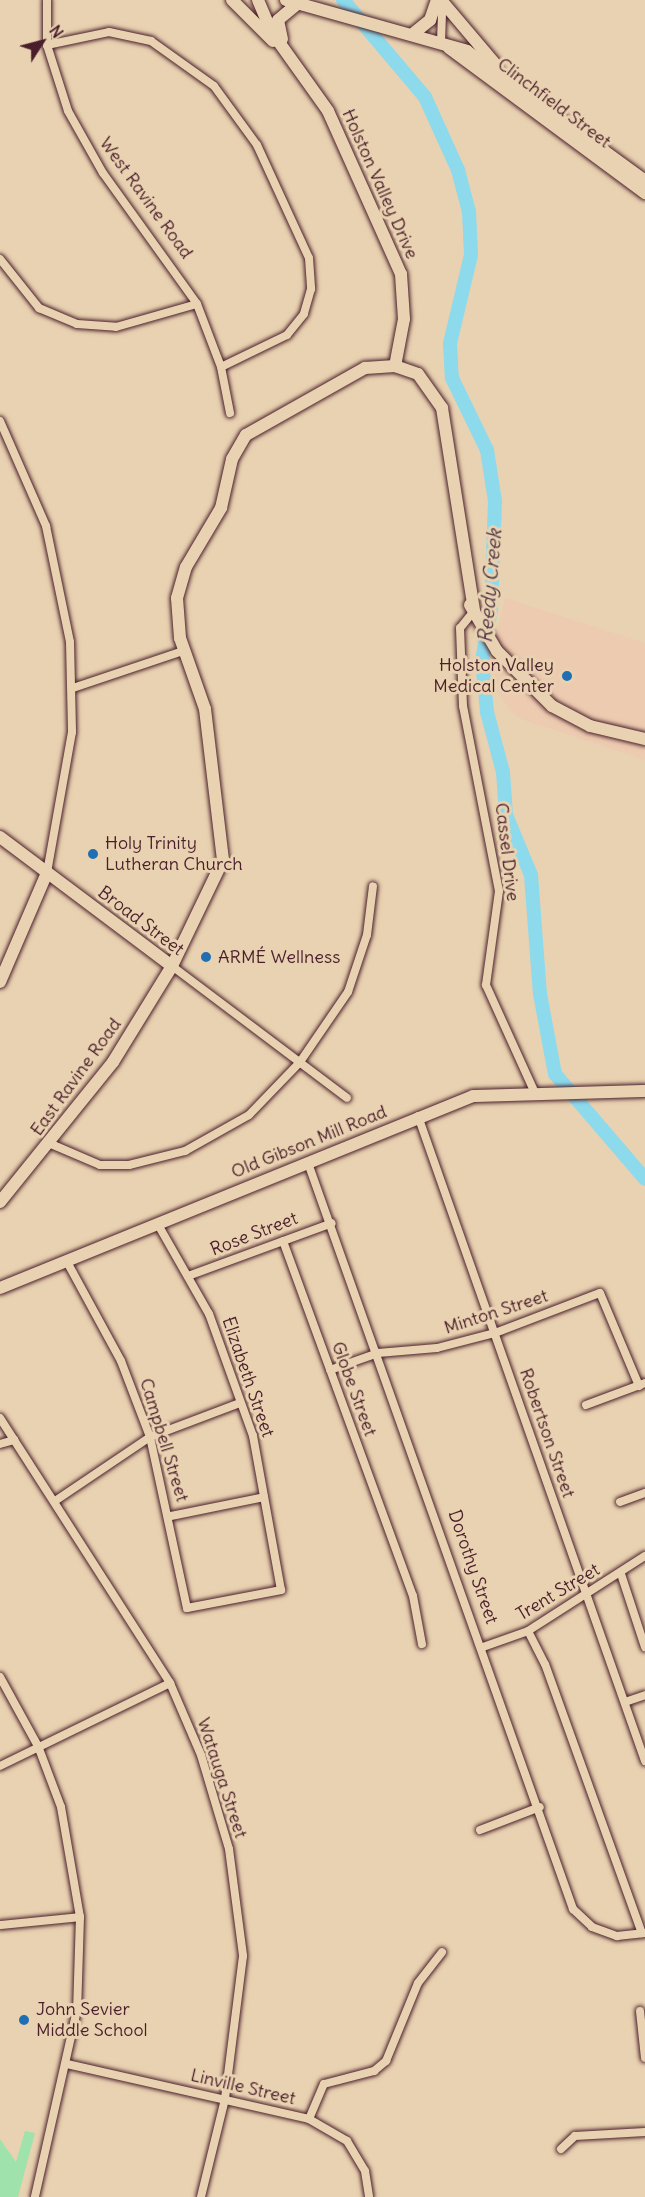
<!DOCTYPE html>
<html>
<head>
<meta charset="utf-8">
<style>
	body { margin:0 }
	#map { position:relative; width:645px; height:2197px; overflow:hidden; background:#e9d2b1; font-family:Delius,sans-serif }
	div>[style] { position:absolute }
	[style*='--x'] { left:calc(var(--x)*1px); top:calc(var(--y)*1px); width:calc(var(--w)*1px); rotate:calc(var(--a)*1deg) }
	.built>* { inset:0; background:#edcbb0 }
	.green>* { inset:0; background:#9fe2ac }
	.river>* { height:14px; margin:-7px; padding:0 7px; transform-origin:7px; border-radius:7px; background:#8cdaeb }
	.roads { filter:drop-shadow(0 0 2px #4a1f2b) drop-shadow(0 0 2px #4a1f2b) }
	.street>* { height:8px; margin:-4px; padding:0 4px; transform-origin:4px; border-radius:4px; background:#e9d2b1 }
	.secondary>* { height:12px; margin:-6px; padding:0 6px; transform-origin:6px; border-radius:6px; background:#e9d2b1 }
	.dots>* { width:16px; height:16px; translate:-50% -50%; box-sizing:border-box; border:3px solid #e9d2b1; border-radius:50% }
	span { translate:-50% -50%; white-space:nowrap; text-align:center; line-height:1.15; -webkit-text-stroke:6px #e9d2b1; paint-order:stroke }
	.street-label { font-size:18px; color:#4a1f2b }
	.poi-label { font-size:18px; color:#4a1f2b }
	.right { translate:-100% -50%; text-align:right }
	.left { translate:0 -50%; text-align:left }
	.water-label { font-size:20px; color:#543b48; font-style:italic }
	.north { position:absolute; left:12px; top:12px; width:60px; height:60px; -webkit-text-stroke:4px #e9d2b1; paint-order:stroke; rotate:54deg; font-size:16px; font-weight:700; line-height:24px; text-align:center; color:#4a1f2b }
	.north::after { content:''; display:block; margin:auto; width:21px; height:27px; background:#4a1f2b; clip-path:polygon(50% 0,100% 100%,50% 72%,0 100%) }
</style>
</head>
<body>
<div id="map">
	<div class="built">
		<i style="clip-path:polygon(505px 598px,645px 643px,645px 760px,523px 720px,511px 711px,490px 682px,488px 669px)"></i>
	</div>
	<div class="green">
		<i style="clip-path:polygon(25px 2131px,35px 2133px,18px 2197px,0 2197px,0 2139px,16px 2162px)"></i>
	</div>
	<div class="river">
		<i style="--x:343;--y:0;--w:127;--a:49.8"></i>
		<i style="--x:425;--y:97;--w:80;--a:65.7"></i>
		<i style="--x:458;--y:170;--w:43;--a:75.3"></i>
		<i style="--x:469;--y:212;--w:43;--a:87.3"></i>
		<i style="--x:471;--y:255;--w:90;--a:103.4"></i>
		<i style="--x:450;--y:343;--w:35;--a:87"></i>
		<i style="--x:452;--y:378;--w:80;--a:64.1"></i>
		<i style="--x:487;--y:450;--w:52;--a:81.1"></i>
		<i style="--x:495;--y:501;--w:109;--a:92.1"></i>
		<i style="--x:491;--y:610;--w:51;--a:100.2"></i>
		<i style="--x:482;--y:660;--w:52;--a:84.5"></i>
		<i style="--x:487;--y:712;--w:62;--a:75.1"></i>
		<i style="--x:503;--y:772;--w:43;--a:86"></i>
		<i style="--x:506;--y:815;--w:65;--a:67.4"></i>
		<i style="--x:531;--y:875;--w:119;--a:85.7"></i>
		<i style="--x:540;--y:994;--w:81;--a:79.4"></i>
		<i style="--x:555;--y:1074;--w:138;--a:49.4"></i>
	</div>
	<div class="roads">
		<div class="street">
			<i style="--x:47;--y:0;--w:45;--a:90"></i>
			<i style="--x:47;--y:45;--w:69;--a:72.3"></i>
			<i style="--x:68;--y:111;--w:71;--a:60.6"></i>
			<i style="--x:103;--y:173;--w:161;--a:54.3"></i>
			<i style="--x:197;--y:304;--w:67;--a:69.1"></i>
			<i style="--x:221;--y:367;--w:47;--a:78.9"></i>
			<i style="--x:441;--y:42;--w:38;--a:-88"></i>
			<i style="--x:47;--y:45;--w:63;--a:-11.8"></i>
			<i style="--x:109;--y:32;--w:43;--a:12.1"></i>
			<i style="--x:151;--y:41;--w:77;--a:35.5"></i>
			<i style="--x:214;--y:86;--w:73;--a:53.9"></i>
			<i style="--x:257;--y:145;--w:124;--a:65.3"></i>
			<i style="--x:309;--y:258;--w:31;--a:86"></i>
			<i style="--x:311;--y:289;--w:26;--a:106"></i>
			<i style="--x:304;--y:314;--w:27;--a:129"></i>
			<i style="--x:287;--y:335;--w:73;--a:154.1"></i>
			<i style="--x:0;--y:259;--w:63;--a:51.5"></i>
			<i style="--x:39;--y:308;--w:41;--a:22.8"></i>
			<i style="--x:77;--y:324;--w:39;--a:4"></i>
			<i style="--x:116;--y:327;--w:84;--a:-15.9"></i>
			<i style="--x:0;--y:421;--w:115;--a:66.3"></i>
			<i style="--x:46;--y:526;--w:118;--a:78.3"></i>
			<i style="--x:70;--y:642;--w:90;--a:88.7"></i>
			<i style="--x:72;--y:732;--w:143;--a:100.1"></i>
			<i style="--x:474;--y:611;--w:22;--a:129"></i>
			<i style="--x:460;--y:628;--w:78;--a:87.8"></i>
			<i style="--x:463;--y:706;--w:188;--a:79"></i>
			<i style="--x:499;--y:891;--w:95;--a:97.9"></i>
			<i style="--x:486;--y:985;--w:119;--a:65.6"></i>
			<i style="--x:73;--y:688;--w:116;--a:-18.6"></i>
			<i style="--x:172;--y:966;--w:219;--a:37"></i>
			<i style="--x:418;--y:1116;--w:684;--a:70.61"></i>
			<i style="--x:51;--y:1144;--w:53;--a:23.2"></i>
			<i style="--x:100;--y:1165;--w:29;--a:0"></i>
			<i style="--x:129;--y:1165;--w:58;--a:-14"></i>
			<i style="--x:185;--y:1151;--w:73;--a:-29.4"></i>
			<i style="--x:249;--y:1115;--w:74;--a:-46.1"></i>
			<i style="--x:300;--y:1062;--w:85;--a:-55.6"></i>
			<i style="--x:348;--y:992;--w:60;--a:-71.6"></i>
			<i style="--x:367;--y:935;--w:49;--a:-83"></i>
			<i style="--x:308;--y:1163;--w:792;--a:70.44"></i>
			<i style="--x:573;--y:1909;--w:26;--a:43"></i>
			<i style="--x:592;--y:1927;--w:27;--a:20"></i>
			<i style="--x:617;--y:1936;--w:28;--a:-6"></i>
			<i style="--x:283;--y:1241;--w:378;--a:69.9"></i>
			<i style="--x:413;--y:1596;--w:49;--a:79.4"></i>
			<i style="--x:66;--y:1260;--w:115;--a:61.4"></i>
			<i style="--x:121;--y:1361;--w:81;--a:69.1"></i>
			<i style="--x:150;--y:1437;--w:175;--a:77.8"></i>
			<i style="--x:187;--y:1608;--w:96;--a:-10.8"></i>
			<i style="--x:281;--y:1590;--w:157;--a:-100.3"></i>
			<i style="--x:253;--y:1436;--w:130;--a:-109.8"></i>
			<i style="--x:209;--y:1314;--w:105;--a:-119.7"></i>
			<i style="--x:188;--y:1276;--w:153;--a:-20.2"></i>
			<i style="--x:330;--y:1370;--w:51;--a:-19.5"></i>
			<i style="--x:378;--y:1353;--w:59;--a:-4.8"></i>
			<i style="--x:437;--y:1348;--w:60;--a:-14.5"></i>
			<i style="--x:495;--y:1333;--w:112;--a:-20.9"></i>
			<i style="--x:600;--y:1293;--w:101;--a:67.2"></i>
			<i style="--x:586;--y:1405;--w:63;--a:-20.4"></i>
			<i style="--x:0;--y:1418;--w:315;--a:57.3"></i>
			<i style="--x:170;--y:1683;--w:78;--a:66.7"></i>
			<i style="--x:201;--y:1755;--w:98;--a:73.4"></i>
			<i style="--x:229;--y:1849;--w:108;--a:82.5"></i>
			<i style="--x:243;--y:1956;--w:144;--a:97.2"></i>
			<i style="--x:225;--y:2099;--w:101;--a:103.8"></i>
			<i style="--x:0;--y:1444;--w:15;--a:-16"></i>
			<i style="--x:55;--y:1501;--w:115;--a:-34"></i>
			<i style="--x:150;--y:1437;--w:96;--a:-20.7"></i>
			<i style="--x:620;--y:1502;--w:27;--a:-20"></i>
			<i style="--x:171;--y:1516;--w:95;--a:-11.5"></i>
			<i style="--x:621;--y:1574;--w:77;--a:71.8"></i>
			<i style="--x:528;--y:1631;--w:37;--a:63"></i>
			<i style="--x:545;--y:1664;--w:286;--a:70.2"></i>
			<i style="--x:483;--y:1647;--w:48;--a:-19.6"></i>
			<i style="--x:528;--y:1631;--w:139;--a:-32.7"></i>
			<i style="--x:0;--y:1677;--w:79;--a:61.2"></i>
			<i style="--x:38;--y:1746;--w:65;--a:69.3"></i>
			<i style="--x:61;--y:1807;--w:112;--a:80.2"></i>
			<i style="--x:80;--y:1917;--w:93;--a:91.8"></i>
			<i style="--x:77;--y:2010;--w:192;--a:102.7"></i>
			<i style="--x:625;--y:1702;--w:21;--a:-19"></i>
			<i style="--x:0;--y:1766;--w:189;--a:-26"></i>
			<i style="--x:480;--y:1830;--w:64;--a:-21"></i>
			<i style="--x:0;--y:1925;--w:80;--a:-5.7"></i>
			<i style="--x:640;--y:2011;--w:47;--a:83.9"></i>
			<i style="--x:67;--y:2064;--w:248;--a:12.8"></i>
			<i style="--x:309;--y:2119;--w:44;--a:30.1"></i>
			<i style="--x:347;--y:2141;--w:35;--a:59"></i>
			<i style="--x:365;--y:2171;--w:26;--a:81"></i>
			<i style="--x:309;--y:2119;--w:38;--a:-67"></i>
			<i style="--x:324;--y:2084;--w:52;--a:-14.6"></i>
			<i style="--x:374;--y:2071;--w:16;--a:-40"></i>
			<i style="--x:386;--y:2061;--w:84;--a:-67.7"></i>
			<i style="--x:418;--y:1983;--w:39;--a:-52"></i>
			<i style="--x:561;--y:2149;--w:19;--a:-43"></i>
			<i style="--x:575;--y:2136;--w:70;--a:-3.3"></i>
		</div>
		<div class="secondary">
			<i style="--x:232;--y:0;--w:58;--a:45"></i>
			<i style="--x:258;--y:0;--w:34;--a:67"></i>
			<i style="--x:271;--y:31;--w:98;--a:54.5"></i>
			<i style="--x:328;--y:111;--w:179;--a:65.9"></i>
			<i style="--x:401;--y:274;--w:45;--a:86.2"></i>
			<i style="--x:404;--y:319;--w:48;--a:100.8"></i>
			<i style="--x:286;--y:0;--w:188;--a:15.7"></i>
			<i style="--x:467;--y:51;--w:220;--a:36.1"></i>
			<i style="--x:441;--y:0;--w:85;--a:49.8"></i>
			<i style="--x:414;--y:33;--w:21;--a:-39"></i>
			<i style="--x:430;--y:20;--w:21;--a:-71"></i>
			<i style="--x:282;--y:39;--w:19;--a:-102"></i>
			<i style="--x:278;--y:20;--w:26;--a:-40"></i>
			<i style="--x:449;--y:48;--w:244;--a:36.5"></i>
			<i style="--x:470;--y:605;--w:53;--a:59.6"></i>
			<i style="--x:497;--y:651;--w:78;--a:45"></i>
			<i style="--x:552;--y:706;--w:43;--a:27.8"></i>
			<i style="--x:590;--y:726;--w:57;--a:13.3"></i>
			<i style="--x:0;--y:837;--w:215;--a:36.9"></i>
			<i style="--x:0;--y:982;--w:119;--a:-66.7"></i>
			<i style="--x:0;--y:1202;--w:180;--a:-51.1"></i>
			<i style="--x:113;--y:1062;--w:113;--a:-58.4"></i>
			<i style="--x:172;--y:966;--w:118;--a:-64.3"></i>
			<i style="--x:223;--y:860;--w:152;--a:-96.8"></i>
			<i style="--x:205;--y:709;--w:75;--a:-109.4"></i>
			<i style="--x:180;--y:638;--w:40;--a:-94.3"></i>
			<i style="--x:177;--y:598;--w:32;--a:-74"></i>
			<i style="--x:186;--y:567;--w:69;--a:-59.3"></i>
			<i style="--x:221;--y:508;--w:50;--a:-77.3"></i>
			<i style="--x:232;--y:459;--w:28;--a:-60"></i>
			<i style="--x:246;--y:435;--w:137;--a:-29.4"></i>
			<i style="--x:365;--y:368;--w:30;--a:-4"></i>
			<i style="--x:395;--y:366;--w:24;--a:19"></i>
			<i style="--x:418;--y:374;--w:42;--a:54.8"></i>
			<i style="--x:442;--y:408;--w:206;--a:81"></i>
			<i style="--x:0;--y:1288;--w:510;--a:-22.09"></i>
			<i style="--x:473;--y:1096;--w:172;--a:-1.7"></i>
		</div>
	</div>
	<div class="dots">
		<i style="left:567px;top:676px;background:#1f6fb2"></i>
		<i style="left:93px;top:854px;background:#1f6fb2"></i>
		<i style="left:206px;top:957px;background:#1f6fb2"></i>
		<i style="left:24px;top:2020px;background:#1f6fb2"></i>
	</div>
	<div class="street-label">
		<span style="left:554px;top:103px;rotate:37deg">Clinchfield Street</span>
		<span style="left:380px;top:184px;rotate:66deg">Holston Valley Drive</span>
		<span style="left:146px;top:198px;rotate:54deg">West Ravine Road</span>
		<span style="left:507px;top:852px;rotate:83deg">Cassel Drive</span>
		<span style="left:141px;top:921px;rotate:37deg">Broad Street</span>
		<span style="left:76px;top:1077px;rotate:-54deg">East Ravine Road</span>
		<span style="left:309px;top:1142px;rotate:-22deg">Old Gibson Mill Road</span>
		<span style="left:254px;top:1234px;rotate:-21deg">Rose Street</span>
		<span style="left:496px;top:1312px;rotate:-18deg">Minton Street</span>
		<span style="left:248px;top:1377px;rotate:71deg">Elizabeth Street</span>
		<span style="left:354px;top:1389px;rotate:70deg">Globe Street</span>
		<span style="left:547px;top:1433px;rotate:71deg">Robertson Street</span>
		<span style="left:164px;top:1440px;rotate:73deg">Campbell Street</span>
		<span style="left:473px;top:1567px;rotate:71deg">Dorothy Street</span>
		<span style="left:558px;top:1592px;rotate:-31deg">Trent Street</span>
		<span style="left:222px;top:1778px;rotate:72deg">Watauga Street</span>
		<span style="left:243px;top:2087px;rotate:13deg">Linville Street</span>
	</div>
	<div class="poi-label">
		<span class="right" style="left:554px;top:676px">Holston Valley<br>Medical Center</span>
		<span class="left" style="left:105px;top:854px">Holy Trinity<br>Lutheran Church</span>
		<span class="left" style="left:218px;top:957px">ARMÉ Wellness</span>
		<span class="left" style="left:36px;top:2020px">John Sevier<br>Middle School</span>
	</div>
	<div class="water-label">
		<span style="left:489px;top:586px;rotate:-85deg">Reedy Creek</span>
	</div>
	<div class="north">N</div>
</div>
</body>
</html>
